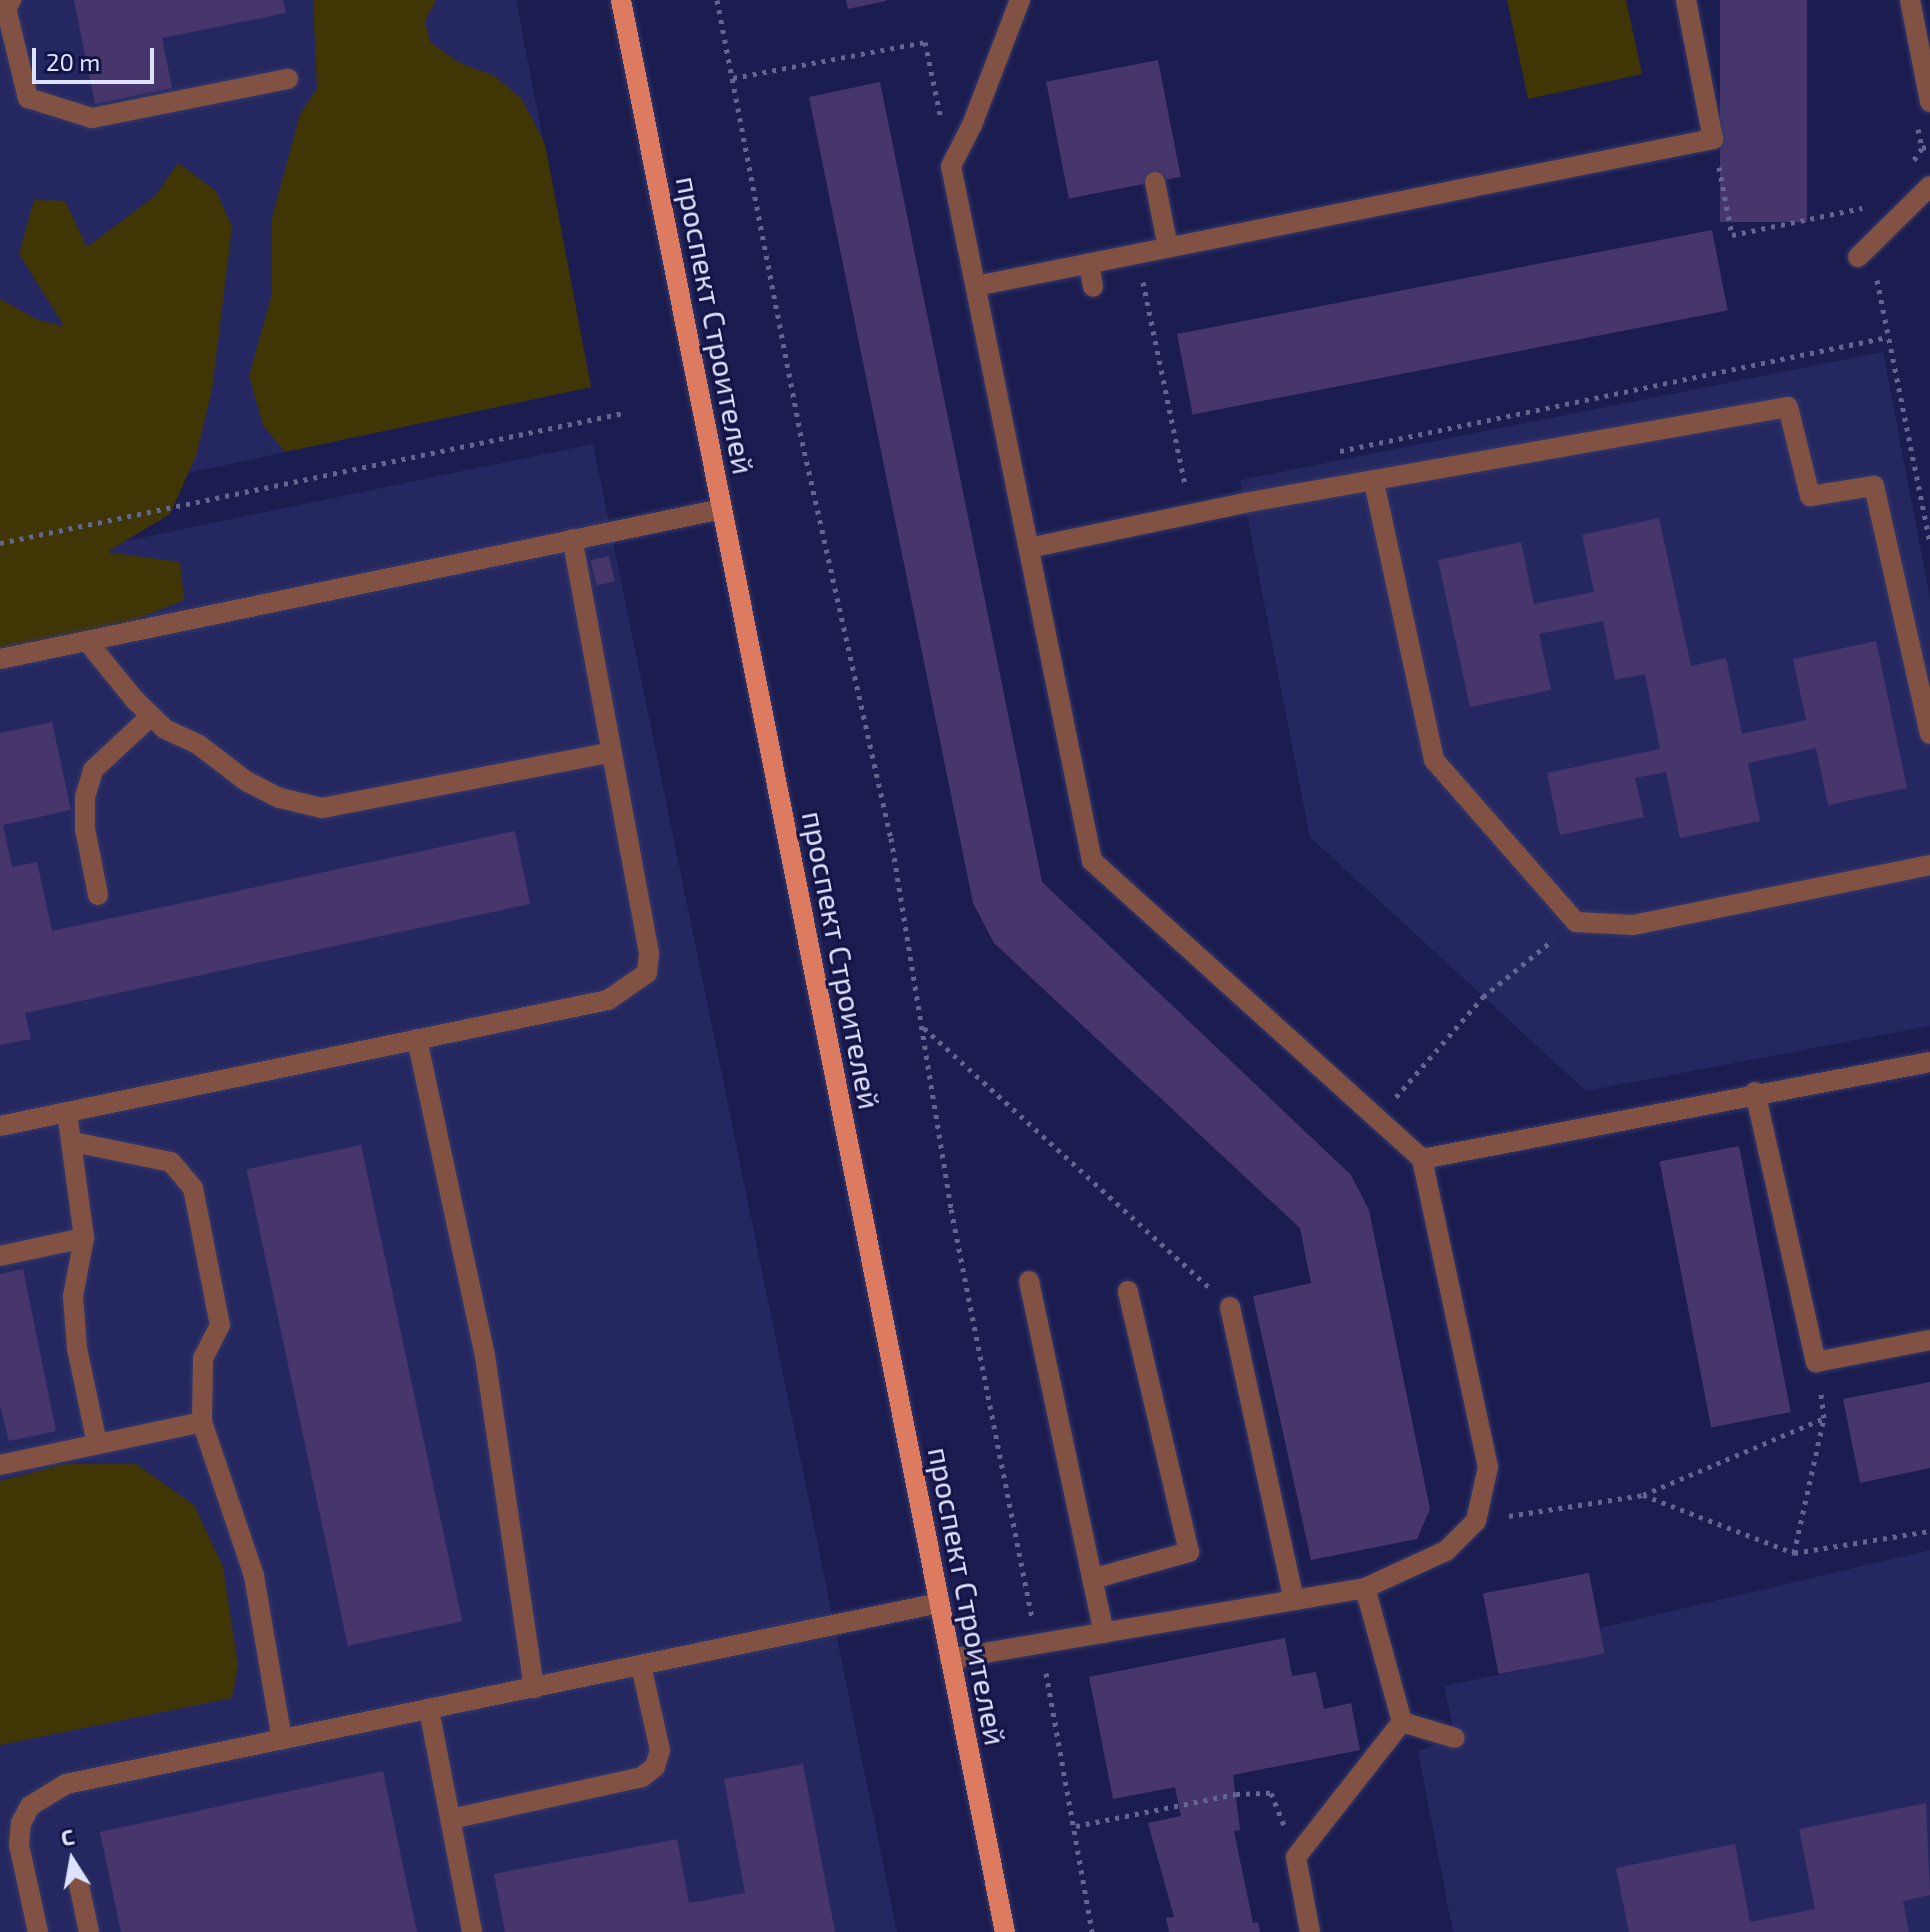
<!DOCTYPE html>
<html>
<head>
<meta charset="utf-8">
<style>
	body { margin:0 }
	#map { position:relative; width:1930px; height:1932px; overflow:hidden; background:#1b1d50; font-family:"Exo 2",sans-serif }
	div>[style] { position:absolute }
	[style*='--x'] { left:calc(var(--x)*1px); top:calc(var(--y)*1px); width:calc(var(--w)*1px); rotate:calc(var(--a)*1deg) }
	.built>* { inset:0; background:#252860 }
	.green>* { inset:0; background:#403504 }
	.building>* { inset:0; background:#47366c; transform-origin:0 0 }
	.path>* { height:5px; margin-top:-2.5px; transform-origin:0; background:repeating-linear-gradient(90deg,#636690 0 4px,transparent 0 10px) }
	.roads { filter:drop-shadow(0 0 2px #363968) drop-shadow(0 0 2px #363968) }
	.minor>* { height:20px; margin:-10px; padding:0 10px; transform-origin:10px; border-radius:10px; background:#815244 }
	.major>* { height:20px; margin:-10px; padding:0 10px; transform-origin:10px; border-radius:10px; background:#dd7b60 }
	span { translate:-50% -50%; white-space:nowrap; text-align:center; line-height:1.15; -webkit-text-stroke:6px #131345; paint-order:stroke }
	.street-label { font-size:30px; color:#dde3fd }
	.north { position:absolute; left:32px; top:1820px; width:80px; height:80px; -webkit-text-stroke:6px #131345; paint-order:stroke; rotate:349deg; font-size:22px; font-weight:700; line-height:32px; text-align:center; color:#dde3fd }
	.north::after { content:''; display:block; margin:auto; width:28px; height:36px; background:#dde3fd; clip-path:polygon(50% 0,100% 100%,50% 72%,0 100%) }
	.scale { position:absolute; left:32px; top:48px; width:122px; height:36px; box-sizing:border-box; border:4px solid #dde3fd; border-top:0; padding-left:10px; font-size:24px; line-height:28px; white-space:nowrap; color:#dde3fd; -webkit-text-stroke:6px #131345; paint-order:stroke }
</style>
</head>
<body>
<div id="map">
	<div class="built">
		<i style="clip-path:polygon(0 0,516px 0,591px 387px,0 513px)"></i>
		<i style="clip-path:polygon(1883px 352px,1930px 598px,1930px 1026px,1586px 1091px,1310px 837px,1240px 480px)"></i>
		<i style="clip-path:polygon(593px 444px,897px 1932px,0 1932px,0 567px)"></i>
		<i style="clip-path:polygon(1930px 1550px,1930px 1932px,1453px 1932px,1418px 1751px,1455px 1737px,1444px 1686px,1605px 1653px,1600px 1628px)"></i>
	</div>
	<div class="green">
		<i style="clip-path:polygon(313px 0,436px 0,425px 21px,430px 42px,460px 63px,493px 75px,522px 99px,545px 144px,591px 387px,285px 452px,263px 425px,249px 376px,272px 294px,272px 218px,300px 114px,317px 88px)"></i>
		<i style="clip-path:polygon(1507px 0,1626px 0,1642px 74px,1528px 99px)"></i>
		<i style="clip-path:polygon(178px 163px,216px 191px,232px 227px,212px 390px,196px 456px,170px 514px,107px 552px,180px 562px,184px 600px,110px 630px,0 650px,0 299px,38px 320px,64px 326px,19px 254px,34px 200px,65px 201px,87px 247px,155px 196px)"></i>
		<i style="clip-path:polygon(65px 1464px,136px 1464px,194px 1505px,223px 1567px,238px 1666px,232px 1698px,0 1745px,0 1481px)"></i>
	</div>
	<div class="building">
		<i style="clip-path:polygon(74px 0,283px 0,286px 13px,162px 38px,172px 88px,95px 104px)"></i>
		<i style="clip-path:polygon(846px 0,886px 0,886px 1px,848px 9px)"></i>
		<i style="left:1720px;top:0;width:87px;height:222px"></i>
		<i style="left:1158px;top:60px;width:119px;height:114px;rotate:79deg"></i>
		<i style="clip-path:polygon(880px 82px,1042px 882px,1351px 1175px,1369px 1210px,1430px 1509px,1417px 1539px,1311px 1560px,1253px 1296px,1311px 1283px,1300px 1228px,994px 943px,973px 903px,809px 97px)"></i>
		<i style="left:1712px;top:230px;width:82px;height:545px;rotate:79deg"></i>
		<i style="clip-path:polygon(1659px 518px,1691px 666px,1726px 658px,1742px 734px,1806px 720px,1793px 659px,1876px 641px,1907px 788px,1828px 805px,1816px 748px,1748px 763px,1760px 821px,1680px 838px,1666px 772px,1635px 778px,1644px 817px,1560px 835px,1547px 773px,1660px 749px,1645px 674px,1615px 680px,1603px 621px,1539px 634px,1551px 690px,1470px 707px,1438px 560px,1521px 542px,1534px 604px,1594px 592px,1582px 535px)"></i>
		<i style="left:609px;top:556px;width:26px;height:19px;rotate:77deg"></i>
		<i style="clip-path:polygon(52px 722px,71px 810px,3px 825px,12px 867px,37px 862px,52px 931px,515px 831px,530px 904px,25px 1013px,31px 1039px,0 1045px,0 733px)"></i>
		<i style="left:361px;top:1145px;width:487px;height:117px;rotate:78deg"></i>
		<i style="left:1739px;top:1146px;width:271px;height:81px;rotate:79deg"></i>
		<i style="clip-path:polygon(23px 1269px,56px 1431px,9px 1441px,0 1405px,0 1274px)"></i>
		<i style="clip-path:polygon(1930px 1382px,1930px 1468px,1860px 1483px,1843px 1399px)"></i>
		<i style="left:1589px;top:1573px;width:82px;height:108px;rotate:79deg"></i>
		<i style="clip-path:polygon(1285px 1638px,1292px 1676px,1316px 1672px,1324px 1709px,1351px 1703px,1360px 1750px,1233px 1775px,1240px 1830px,1234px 1831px,1253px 1923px,1258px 1922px,1260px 1932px,1169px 1932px,1166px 1918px,1174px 1917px,1148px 1823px,1181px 1816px,1175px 1787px,1113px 1799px,1089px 1677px)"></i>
		<i style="clip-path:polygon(803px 1764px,835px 1932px,505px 1932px,494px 1874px,677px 1839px,689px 1903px,745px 1893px,724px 1779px)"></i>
		<i style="clip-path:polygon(383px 1771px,417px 1932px,121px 1932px,100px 1832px)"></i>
		<i style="clip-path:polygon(1926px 1803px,1930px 1895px,1903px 1901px,1909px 1932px,1629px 1932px,1616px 1868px,1735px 1844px,1750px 1922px,1815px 1909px,1799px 1829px)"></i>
	</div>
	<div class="path">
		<i style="--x:717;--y:0;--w:440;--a:79.1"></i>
		<i style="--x:800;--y:432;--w:416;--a:77.4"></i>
		<i style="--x:891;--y:838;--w:376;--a:80.8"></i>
		<i style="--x:951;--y:1209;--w:416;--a:78.8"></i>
		<i style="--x:733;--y:78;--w:195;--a:-10.6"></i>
		<i style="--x:925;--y:42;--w:79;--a:78.3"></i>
		<i style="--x:1918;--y:129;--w:19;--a:78"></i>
		<i style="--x:1914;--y:160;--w:14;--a:-56"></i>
		<i style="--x:1922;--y:148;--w:8;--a:-14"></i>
		<i style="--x:1719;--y:167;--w:69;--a:79.2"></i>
		<i style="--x:1732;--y:235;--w:133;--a:-11.7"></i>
		<i style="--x:1877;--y:280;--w:269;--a:78.6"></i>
		<i style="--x:1143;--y:282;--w:206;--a:78.3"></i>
		<i style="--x:1340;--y:451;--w:560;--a:-11.75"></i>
		<i style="--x:0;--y:543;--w:637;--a:-11.77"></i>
		<i style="--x:924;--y:1028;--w:387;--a:42.3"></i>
		<i style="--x:1396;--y:1097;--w:133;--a:-49"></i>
		<i style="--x:1483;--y:997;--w:90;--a:-39.2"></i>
		<i style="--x:1643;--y:1495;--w:162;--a:21"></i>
		<i style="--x:1794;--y:1553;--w:138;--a:-9.2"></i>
		<i style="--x:1509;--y:1516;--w:136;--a:-8.9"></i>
		<i style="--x:1643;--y:1495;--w:197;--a:-23"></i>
		<i style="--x:1824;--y:1418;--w:25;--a:-97"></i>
		<i style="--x:1794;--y:1553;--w:138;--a:-77.5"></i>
		<i style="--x:1046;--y:1673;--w:263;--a:79.9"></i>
		<i style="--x:1076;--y:1826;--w:163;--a:-11.3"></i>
		<i style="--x:1236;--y:1794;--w:35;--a:-2"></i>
		<i style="--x:1271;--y:1793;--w:35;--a:68"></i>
	</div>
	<div class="roads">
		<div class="minor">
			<i style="--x:11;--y:0;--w:9;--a:122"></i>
			<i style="--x:6;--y:8;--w:93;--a:76.3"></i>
			<i style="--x:28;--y:98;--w:67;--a:17.4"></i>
			<i style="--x:92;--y:118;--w:200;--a:-11.3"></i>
			<i style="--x:1910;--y:0;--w:104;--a:78.9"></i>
			<i style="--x:1155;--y:182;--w:66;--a:78.7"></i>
			<i style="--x:1858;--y:257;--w:101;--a:-44.6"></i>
			<i style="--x:1089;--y:264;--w:23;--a:80"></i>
			<i style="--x:976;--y:286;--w:752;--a:-11.28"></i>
			<i style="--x:1713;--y:139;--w:142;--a:-101"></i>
			<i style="--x:1374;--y:482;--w:284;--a:77.8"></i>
			<i style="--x:1434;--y:760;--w:215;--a:48.8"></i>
			<i style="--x:1576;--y:922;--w:57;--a:3"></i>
			<i style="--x:1633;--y:925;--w:303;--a:-11.4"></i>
			<i style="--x:1029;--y:548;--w:220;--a:-11.8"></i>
			<i style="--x:1244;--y:503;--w:552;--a:-10.01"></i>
			<i style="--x:1788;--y:407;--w:92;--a:76.1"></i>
			<i style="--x:1810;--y:496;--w:65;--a:-8.9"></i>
			<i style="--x:1874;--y:486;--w:254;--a:77.3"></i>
			<i style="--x:87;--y:641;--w:75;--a:51"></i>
			<i style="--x:134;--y:699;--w:43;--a:44.1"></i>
			<i style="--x:165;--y:729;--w:38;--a:25"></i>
			<i style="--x:199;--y:745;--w:59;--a:37.5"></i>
			<i style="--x:246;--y:781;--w:38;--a:27"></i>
			<i style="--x:280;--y:798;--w:43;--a:13.4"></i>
			<i style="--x:322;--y:808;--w:295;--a:-10.9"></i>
			<i style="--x:0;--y:659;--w:737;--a:-11.74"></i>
			<i style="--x:98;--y:895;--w:67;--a:-101.1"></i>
			<i style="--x:85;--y:829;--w:32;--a:-90"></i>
			<i style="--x:85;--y:797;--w:28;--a:-73"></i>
			<i style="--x:93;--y:770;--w:79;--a:-43"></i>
			<i style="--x:417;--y:1039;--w:324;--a:77.9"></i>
			<i style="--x:485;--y:1356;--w:336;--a:81.6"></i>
			<i style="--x:1755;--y:1092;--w:277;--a:77.3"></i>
			<i style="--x:1816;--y:1362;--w:116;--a:-10.9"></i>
			<i style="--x:67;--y:1112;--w:127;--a:82.3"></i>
			<i style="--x:84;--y:1238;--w:59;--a:100.7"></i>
			<i style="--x:73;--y:1296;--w:52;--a:85.6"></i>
			<i style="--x:77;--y:1348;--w:98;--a:78.2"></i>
			<i style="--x:0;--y:1126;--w:621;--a:-11.71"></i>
			<i style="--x:608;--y:1000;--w:47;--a:-34.7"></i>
			<i style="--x:647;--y:973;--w:20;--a:-84"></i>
			<i style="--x:649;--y:953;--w:421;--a:-100.5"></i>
			<i style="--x:73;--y:1142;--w:100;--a:11.5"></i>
			<i style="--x:171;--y:1162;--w:34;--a:50"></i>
			<i style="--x:193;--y:1188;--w:140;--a:78.9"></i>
			<i style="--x:220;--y:1325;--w:37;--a:117"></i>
			<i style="--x:203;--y:1358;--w:64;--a:90.9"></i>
			<i style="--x:202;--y:1422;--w:163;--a:71.3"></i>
			<i style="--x:254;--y:1576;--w:166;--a:80.3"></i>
			<i style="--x:1422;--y:1159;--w:517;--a:-10.81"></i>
			<i style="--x:0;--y:1256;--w:86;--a:-12.1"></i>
			<i style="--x:1029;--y:1281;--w:360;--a:78"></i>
			<i style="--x:1230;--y:1307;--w:300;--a:77.7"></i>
			<i style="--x:0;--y:1465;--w:207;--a:-12"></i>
			<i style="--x:1092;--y:1579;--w:101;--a:-15.6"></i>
			<i style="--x:1189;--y:1552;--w:268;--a:-103.2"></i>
			<i style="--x:950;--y:1659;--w:421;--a:-9.7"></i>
			<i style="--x:1365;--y:1588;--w:89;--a:-24.6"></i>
			<i style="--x:1446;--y:1551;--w:42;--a:-45"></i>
			<i style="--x:1476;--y:1521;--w:55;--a:-77.5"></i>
			<i style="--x:1488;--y:1467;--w:315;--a:-102.1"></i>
			<i style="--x:1422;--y:1159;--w:445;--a:-137.9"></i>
			<i style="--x:1092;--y:861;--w:709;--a:-101.47"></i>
			<i style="--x:951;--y:166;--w:46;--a:-62.9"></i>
			<i style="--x:972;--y:125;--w:134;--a:-69"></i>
			<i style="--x:429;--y:1710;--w:226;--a:79"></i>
			<i style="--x:1402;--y:1722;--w:55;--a:16.8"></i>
			<i style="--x:451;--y:1819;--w:196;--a:-12.4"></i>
			<i style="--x:642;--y:1777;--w:16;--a:-38"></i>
			<i style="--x:655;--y:1767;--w:18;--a:-74"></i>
			<i style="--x:660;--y:1750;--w:86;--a:-102.7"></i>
			<i style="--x:79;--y:1885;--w:48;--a:78"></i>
			<i style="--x:38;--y:1932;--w:89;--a:-102.3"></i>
			<i style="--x:19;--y:1845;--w:22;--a:-85"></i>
			<i style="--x:21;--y:1823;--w:19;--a:-62"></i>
			<i style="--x:30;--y:1806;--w:42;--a:-31.4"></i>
			<i style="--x:66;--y:1784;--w:892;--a:-11.71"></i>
			<i style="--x:1310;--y:1932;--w:76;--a:-100.6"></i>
			<i style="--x:1296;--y:1857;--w:172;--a:-51.9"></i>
			<i style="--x:1402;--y:1722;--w:139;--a:-105.4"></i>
		</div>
		<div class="major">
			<i style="--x:621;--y:0;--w:1970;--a:78.76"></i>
		</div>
	</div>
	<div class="street-label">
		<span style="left:716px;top:325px;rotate:79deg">проспект Строителей</span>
		<span style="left:842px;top:960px;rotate:79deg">проспект Строителей</span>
		<span style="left:968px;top:1596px;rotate:79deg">проспект Строителей</span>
	</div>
	<div class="north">С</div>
	<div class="scale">20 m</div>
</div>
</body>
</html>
